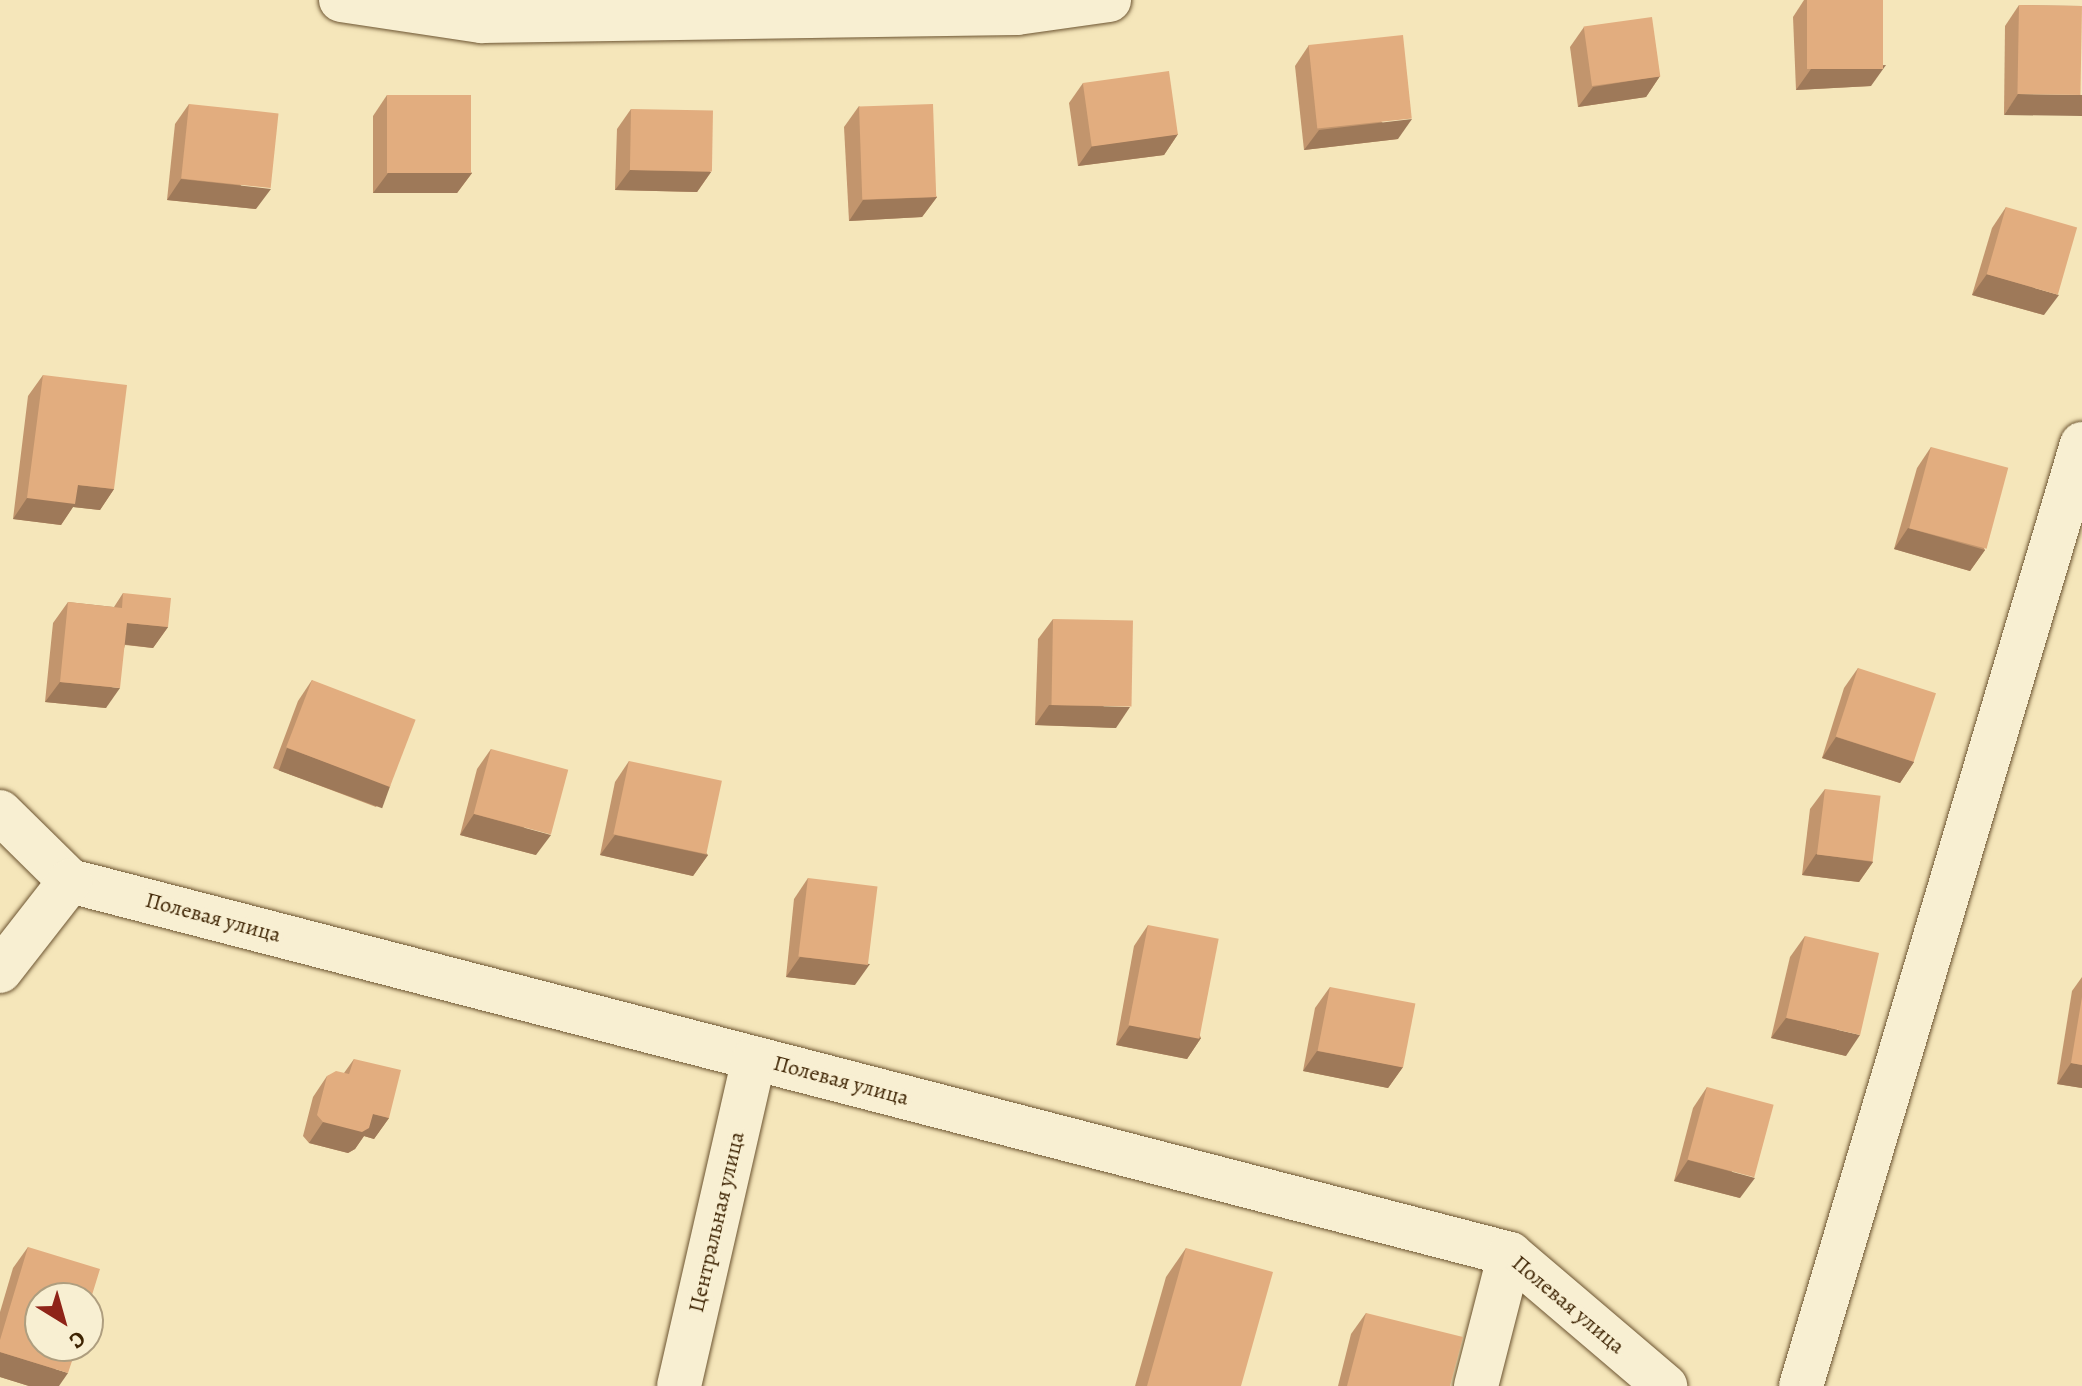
<!DOCTYPE html>
<html>
<head>
<meta charset="utf-8">
<style>
	body { margin:0 }
	#map { position:relative; width:2082px; height:1386px; overflow:hidden; background:#f5e6ba; font-family:Alegreya,serif }
	div>[style] { position:absolute }
	[style*='--x'] { left:calc(var(--x)*1px); top:calc(var(--y)*1px); width:calc(var(--w)*1px); rotate:calc(var(--a)*1deg) }
	.roads { filter:drop-shadow(0 0 2px #6c5431) drop-shadow(0 0 2px #6c5431) }
	.minor>* { height:44px; margin:-22px; padding:0 22px; transform-origin:22px; border-radius:22px; background:#f8efd2 }
	.secondary>* { height:44px; margin:-22px; padding:0 22px; transform-origin:22px; border-radius:22px; background:#f8efd2 }
	.wall>* { inset:0; background:#c2956d }
	.shaded-wall>* { inset:0; background:#9e7959; transform-origin:0 0 }
	.building>* { inset:0; background:#e2ad7f; transform-origin:0 0 }
	span { translate:-50% -50%; white-space:nowrap; text-align:center; line-height:1.15; -webkit-text-stroke:8px #f8efd2; paint-order:stroke }
	.street-label { font-size:22px; color:#3e2403 }
	.north { position:absolute; left:24px; top:1282px; width:80px; height:80px; box-sizing:border-box; background:#f8efd2; border:2px solid #ae9e7f; border-radius:50%; rotate:143deg; font-size:22px; font-weight:700; line-height:32px; text-align:center; color:#3e2403 }
	.north::after { content:''; display:block; margin:auto; width:28px; height:36px; background:#8f2418; clip-path:polygon(50% 0,100% 100%,50% 72%,0 100%) }
</style>
</head>
<body>
<div id="map">
	<div class="roads">
		<div class="minor">
			<i style="--x:341;--y:0;--w:143;--a:8.5"></i>
			<i style="--x:482;--y:21;--w:535;--a:-0.86"></i>
			<i style="--x:1017;--y:13;--w:93;--a:-8"></i>
			<i style="--x:0;--y:812;--w:98;--a:44.6"></i>
			<i style="--x:70;--y:881;--w:1488;--a:14.52"></i>
			<i style="--x:1510;--y:1254;--w:204;--a:40.4"></i>
			<i style="--x:0;--y:971;--w:114;--a:-52.1"></i>
			<i style="--x:679;--y:1386;--w:336;--a:-77.1"></i>
			<i style="--x:1476;--y:1386;--w:136;--a:-75.6"></i>
		</div>
		<div class="secondary">
			<i style="--x:1801;--y:1386;--w:983;--a:-73.39"></i>
		</div>
	</div>
	<div class="wall">
		<i style="clip-path:polygon(1804px 0,1883px 0,1871px 86px,1796px 90px,1793px 17px)"></i>
		<i style="clip-path:polygon(2019px 5px,2082px 6px,2004px 115px,2005px 26px)"></i>
		<i style="clip-path:polygon(1584px 27px,1660px 76px,1646px 97px,1578px 107px,1570px 47px)"></i>
		<i style="clip-path:polygon(1309px 45px,1398px 139px,1304px 150px,1295px 66px)"></i>
		<i style="clip-path:polygon(1083px 83px,1178px 134px,1164px 155px,1078px 166px,1069px 103px)"></i>
		<i style="clip-path:polygon(387px 95px,472px 173px,457px 193px,373px 193px,373px 116px)"></i>
		<i style="clip-path:polygon(189px 104px,256px 209px,167px 200px,175px 124px)"></i>
		<i style="clip-path:polygon(859px 106px,937px 197px,922px 217px,849px 221px,844px 127px)"></i>
		<i style="clip-path:polygon(631px 109px,711px 172px,697px 192px,615px 190px,617px 129px)"></i>
		<i style="clip-path:polygon(2006px 207px,2044px 315px,1972px 295px,1992px 228px)"></i>
		<i style="clip-path:polygon(43px 375px,114px 489px,100px 510px,73px 507px,61px 525px,13px 519px,28px 396px)"></i>
		<i style="clip-path:polygon(1931px 447px,1985px 550px,1970px 571px,1894px 549px,1917px 468px)"></i>
		<i style="clip-path:polygon(123px 593px,168px 627px,153px 648px,125px 645px,106px 708px,45px 702px,53px 623px,68px 602px,114px 607px)"></i>
		<i style="clip-path:polygon(1053px 619px,1116px 728px,1035px 725px,1038px 639px)"></i>
		<i style="clip-path:polygon(1858px 668px,1914px 762px,1900px 783px,1822px 758px,1844px 688px)"></i>
		<i style="clip-path:polygon(312px 680px,390px 786px,376px 807px,273px 768px,298px 701px)"></i>
		<i style="clip-path:polygon(491px 749px,536px 855px,460px 835px,477px 769px)"></i>
		<i style="clip-path:polygon(629px 761px,708px 855px,693px 876px,600px 855px,615px 782px)"></i>
		<i style="clip-path:polygon(1825px 789px,1873px 862px,1859px 882px,1802px 875px,1810px 809px)"></i>
		<i style="clip-path:polygon(808px 878px,855px 985px,786px 977px,794px 899px)"></i>
		<i style="clip-path:polygon(1148px 925px,1201px 1038px,1187px 1059px,1116px 1045px,1134px 946px)"></i>
		<i style="clip-path:polygon(1805px 936px,1846px 1056px,1771px 1038px,1790px 957px)"></i>
		<i style="clip-path:polygon(2082px 977px,2082px 1088px,2057px 1084px,2072px 991px)"></i>
		<i style="clip-path:polygon(1330px 987px,1403px 1067px,1388px 1088px,1303px 1071px,1315px 1008px)"></i>
		<i style="clip-path:polygon(354px 1059px,389px 1118px,374px 1139px,364px 1136px,355px 1149px,348px 1153px,309px 1143px,303px 1136px,313px 1097px,327px 1076px,344px 1073px)"></i>
		<i style="clip-path:polygon(1707px 1087px,1740px 1198px,1674px 1181px,1693px 1108px)"></i>
		<i style="clip-path:polygon(28px 1247px,59px 1386px,29px 1386px,0 1377px,0 1312px,13px 1268px)"></i>
		<i style="clip-path:polygon(1186px 1248px,1241px 1386px,1135px 1386px,1166px 1277px)"></i>
		<i style="clip-path:polygon(1366px 1313px,1450px 1386px,1338px 1386px,1351px 1334px)"></i>
	</div>
	<div class="shaded-wall">
		<i style="clip-path:polygon(1886px 65px,1871px 86px,1796px 90px,1811px 69px)"></i>
		<i style="clip-path:polygon(1660px 76px,1646px 97px,1578px 107px,1593px 87px)"></i>
		<i style="clip-path:polygon(2018px 94px,2082px 95px,2082px 116px,2004px 115px)"></i>
		<i style="clip-path:polygon(1412px 119px,1398px 139px,1304px 150px,1319px 130px)"></i>
		<i style="clip-path:polygon(1178px 134px,1164px 155px,1078px 166px,1092px 146px)"></i>
		<i style="clip-path:polygon(630px 170px,711px 172px,697px 192px,615px 190px)"></i>
		<i style="clip-path:polygon(388px 173px,472px 173px,457px 193px,373px 193px)"></i>
		<i style="clip-path:polygon(181px 179px,271px 189px,256px 209px,167px 200px)"></i>
		<i style="clip-path:polygon(937px 197px,922px 217px,849px 221px,863px 200px)"></i>
		<i style="clip-path:polygon(1987px 274px,2059px 295px,2044px 315px,1972px 295px)"></i>
		<i style="clip-path:polygon(78px 485px,114px 489px,100px 510px,73px 507px,61px 525px,13px 519px,27px 498px)"></i>
		<i style="clip-path:polygon(1908px 528px,1985px 550px,1970px 571px,1894px 549px)"></i>
		<i style="clip-path:polygon(127px 623px,168px 627px,153px 648px,113px 643px)"></i>
		<i style="clip-path:polygon(60px 682px,120px 688px,106px 708px,45px 702px)"></i>
		<i style="clip-path:polygon(1049px 705px,1130px 707px,1116px 728px,1035px 725px)"></i>
		<i style="clip-path:polygon(1836px 737px,1914px 762px,1900px 783px,1822px 758px)"></i>
		<i style="left:287px;top:748px;width:110px;height:24px;rotate:20deg"></i>
		<i style="clip-path:polygon(474px 814px,551px 835px,536px 855px,460px 835px)"></i>
		<i style="clip-path:polygon(615px 835px,708px 855px,693px 876px,600px 855px)"></i>
		<i style="clip-path:polygon(1816px 854px,1873px 862px,1859px 882px,1802px 875px)"></i>
		<i style="clip-path:polygon(800px 957px,870px 964px,855px 985px,786px 977px)"></i>
		<i style="clip-path:polygon(1786px 1018px,1860px 1035px,1846px 1056px,1771px 1038px)"></i>
		<i style="clip-path:polygon(1130px 1025px,1201px 1038px,1187px 1059px,1116px 1045px)"></i>
		<i style="clip-path:polygon(1317px 1051px,1403px 1067px,1388px 1088px,1303px 1071px)"></i>
		<i style="clip-path:polygon(2071px 1063px,2082px 1065px,2082px 1088px,2057px 1084px)"></i>
		<i style="clip-path:polygon(373px 1114px,389px 1118px,374px 1139px,364px 1136px,355px 1149px,348px 1153px,309px 1143px,323px 1122px)"></i>
		<i style="clip-path:polygon(1688px 1160px,1755px 1178px,1740px 1198px,1674px 1181px)"></i>
		<i style="clip-path:polygon(0 1352px,68px 1373px,59px 1386px,29px 1386px,0 1377px)"></i>
	</div>
	<div class="building">
		<i style="left:1807px;top:0;width:76px;height:69px"></i>
		<i style="left:2019px;top:5px;width:63px;height:89px;rotate:1deg"></i>
		<i style="left:1652px;top:17px;width:60px;height:69px;rotate:82deg"></i>
		<i style="left:1403px;top:35px;width:84px;height:95px;rotate:84deg"></i>
		<i style="left:1169px;top:71px;width:64px;height:87px;rotate:82deg"></i>
		<i style="left:387px;top:95px;width:84px;height:78px"></i>
		<i style="left:189px;top:104px;width:90px;height:75px;rotate:6deg"></i>
		<i style="left:933px;top:104px;width:93px;height:74px;rotate:88deg"></i>
		<i style="left:631px;top:109px;width:82px;height:61px;rotate:1deg"></i>
		<i style="left:2006px;top:207px;width:74px;height:70px;rotate:16deg"></i>
		<i style="clip-path:polygon(43px 375px,127px 385px,114px 489px,78px 485px,75px 504px,27px 498px)"></i>
		<i style="left:1931px;top:447px;width:80px;height:84px;rotate:15deg"></i>
		<i style="clip-path:polygon(123px 593px,171px 598px,168px 627px,127px 623px,120px 688px,60px 682px,68px 602px,122px 608px)"></i>
		<i style="left:1053px;top:619px;width:80px;height:86px;rotate:1deg"></i>
		<i style="left:1858px;top:668px;width:82px;height:72px;rotate:18deg"></i>
		<i style="left:312px;top:680px;width:111px;height:72px;rotate:21deg"></i>
		<i style="left:491px;top:749px;width:80px;height:67px;rotate:15deg"></i>
		<i style="left:629px;top:761px;width:95px;height:75px;rotate:12deg"></i>
		<i style="left:1825px;top:789px;width:56px;height:66px;rotate:7deg"></i>
		<i style="left:808px;top:878px;width:70px;height:79px;rotate:7deg"></i>
		<i style="left:1148px;top:925px;width:72px;height:102px;rotate:11deg"></i>
		<i style="left:1805px;top:936px;width:76px;height:84px;rotate:13deg"></i>
		<i style="left:1330px;top:987px;width:87px;height:65px;rotate:11deg"></i>
		<i style="clip-path:polygon(2082px 997px,2082px 1065px,2071px 1063px)"></i>
		<i style="clip-path:polygon(354px 1059px,401px 1070px,389px 1118px,373px 1114px,369px 1128px,362px 1132px,323px 1122px,317px 1115px,327px 1076px,336px 1071px,349px 1074px)"></i>
		<i style="left:1707px;top:1087px;width:69px;height:75px;rotate:15deg"></i>
		<i style="clip-path:polygon(28px 1247px,100px 1269px,88px 1308px,88px 1298px,40px 1298px,40px 1346px,77px 1346px,68px 1373px,0 1352px,0 1340px)"></i>
		<i style="clip-path:polygon(1186px 1248px,1273px 1272px,1241px 1386px,1147px 1386px)"></i>
		<i style="clip-path:polygon(1366px 1313px,1463px 1337px,1450px 1386px,1347px 1386px)"></i>
	</div>
	<div class="street-label">
		<span style="left:213px;top:918px;rotate:15deg">Полевая улица</span>
		<span style="left:841px;top:1081px;rotate:15deg">Полевая улица</span>
		<span style="left:717px;top:1222px;rotate:-77deg">Центральная улица</span>
		<span style="left:1568px;top:1305px;rotate:40deg">Полевая улица</span>
	</div>
	<div class="north">С</div>
</div>
</body>
</html>
